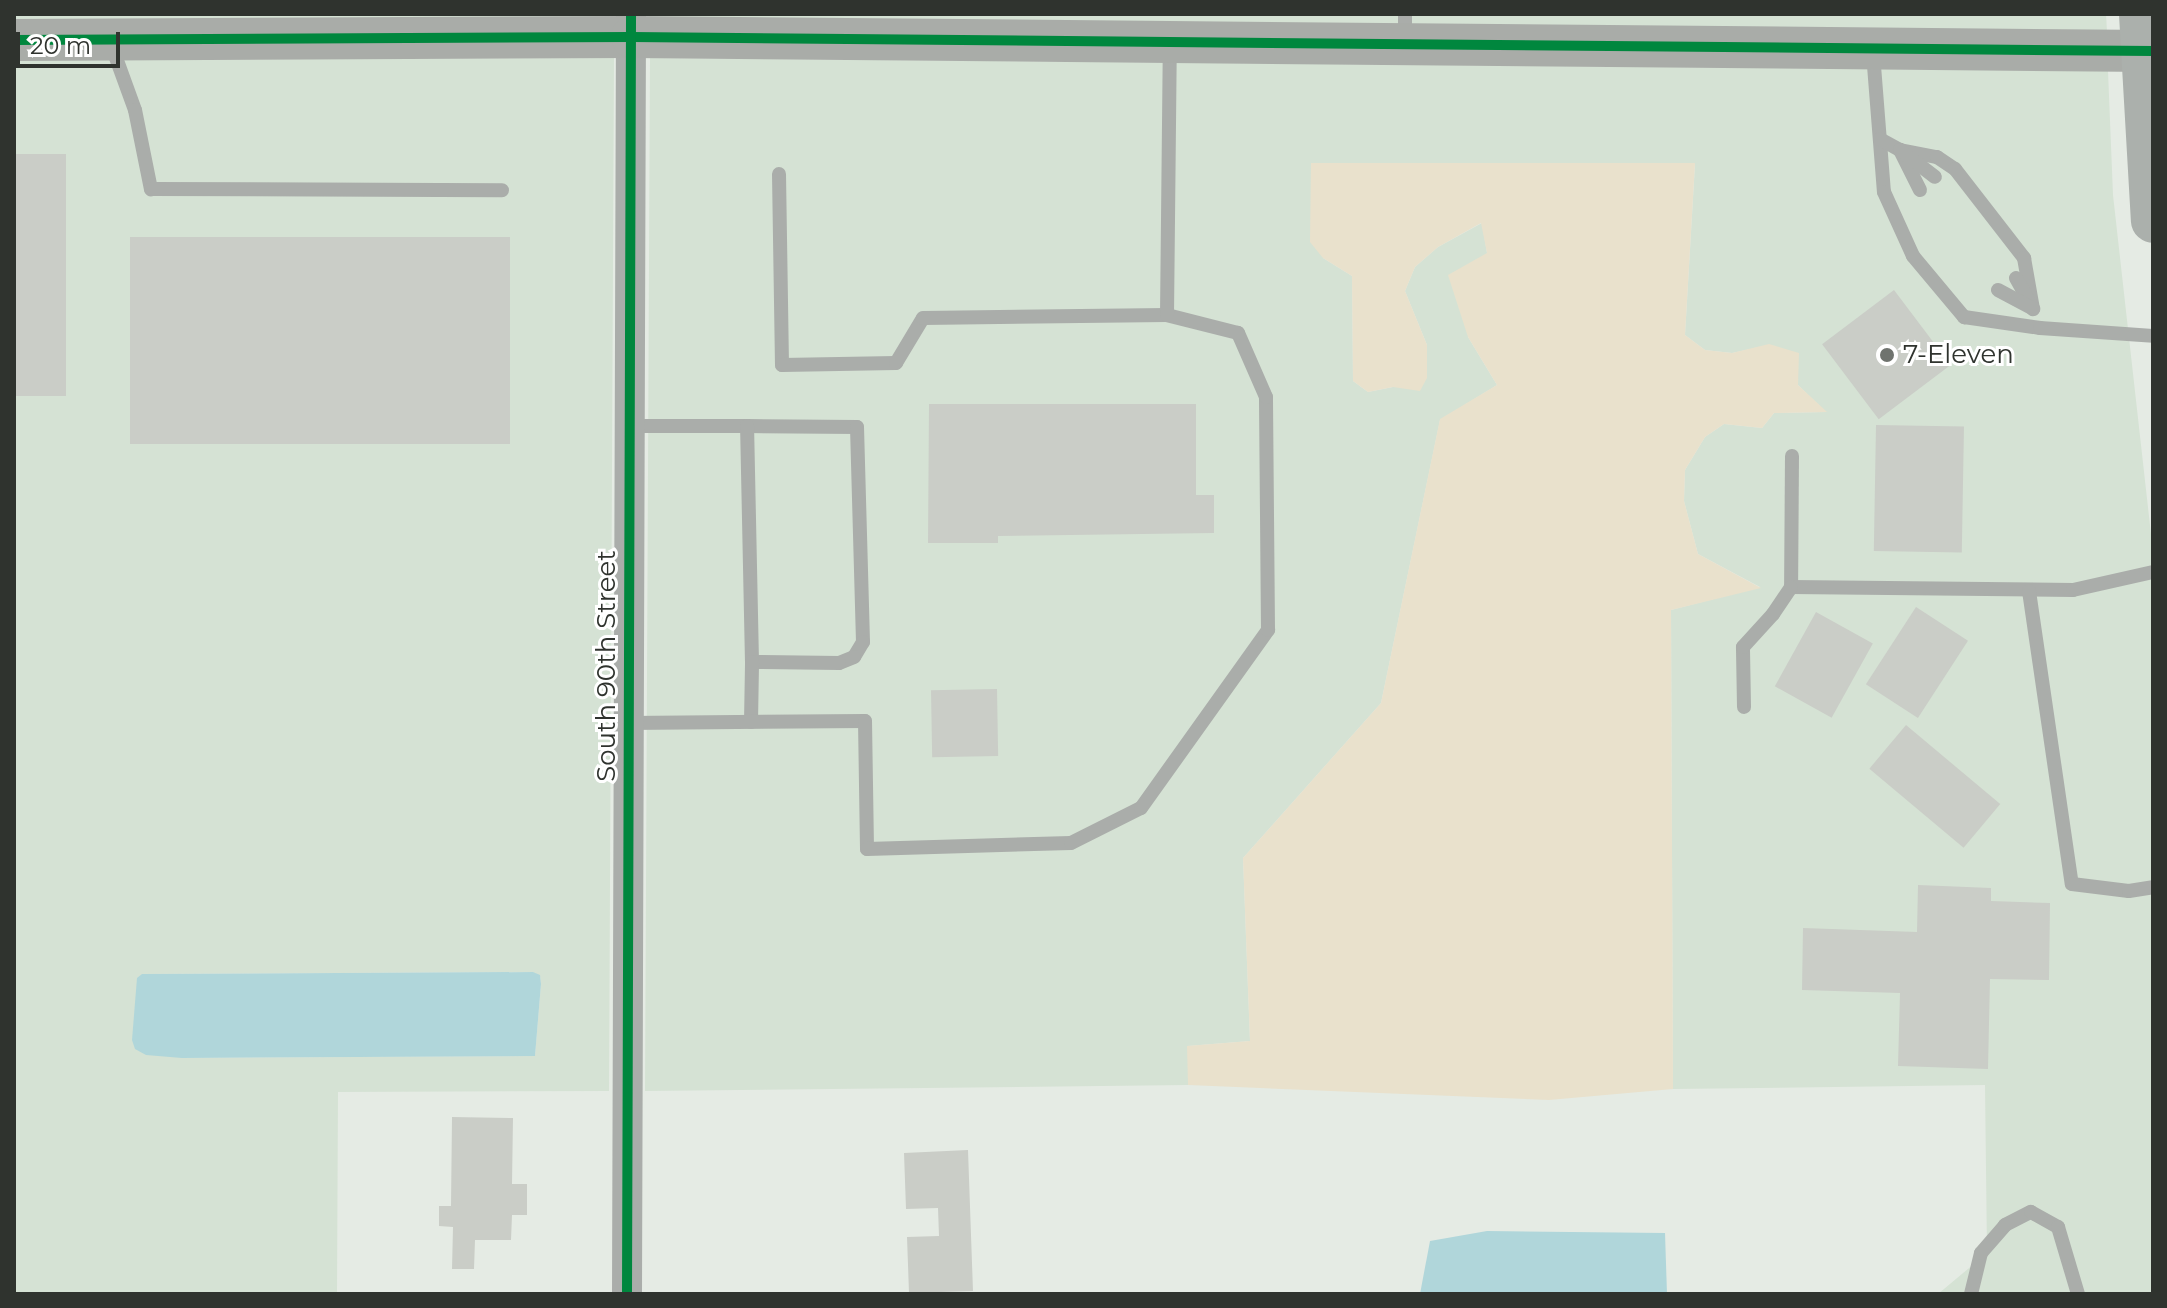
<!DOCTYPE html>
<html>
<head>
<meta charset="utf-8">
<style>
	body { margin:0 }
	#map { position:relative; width:2167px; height:1308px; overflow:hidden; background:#e5ebe4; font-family:Montserrat,sans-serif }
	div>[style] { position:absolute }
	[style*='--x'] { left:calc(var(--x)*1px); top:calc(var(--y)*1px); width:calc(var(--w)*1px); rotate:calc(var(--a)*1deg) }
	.built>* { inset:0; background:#d5e2d4 }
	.green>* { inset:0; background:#e9e1cc }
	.water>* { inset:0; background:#b0d6da }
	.building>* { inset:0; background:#cacdc7; transform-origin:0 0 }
	.lane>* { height:14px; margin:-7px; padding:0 7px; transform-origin:7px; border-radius:7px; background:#aaadaa }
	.street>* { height:30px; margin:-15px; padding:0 15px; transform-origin:15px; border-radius:15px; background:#aaadaa }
	.secondary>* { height:42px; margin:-21px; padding:0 21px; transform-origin:21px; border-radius:21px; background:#a9aca8 }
	.primary>* { height:44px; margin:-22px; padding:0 22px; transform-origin:22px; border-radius:22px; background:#abb0ac }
	.cycleway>* { height:10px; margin:-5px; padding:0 5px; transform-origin:5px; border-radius:5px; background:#00873e }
	.dots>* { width:22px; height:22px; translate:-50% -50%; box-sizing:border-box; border:4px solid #fff; border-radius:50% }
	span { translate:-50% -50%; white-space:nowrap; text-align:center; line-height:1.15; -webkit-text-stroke:6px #fff; paint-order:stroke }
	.poi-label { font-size:26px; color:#2f332e }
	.left { translate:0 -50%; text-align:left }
	.street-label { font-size:26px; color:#2f332e }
	.frame { position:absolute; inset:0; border:16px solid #2f332e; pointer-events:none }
	.scale { position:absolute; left:16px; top:32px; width:104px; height:36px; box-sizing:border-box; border:4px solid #2f332e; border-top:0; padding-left:10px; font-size:24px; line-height:28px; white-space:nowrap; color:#2f332e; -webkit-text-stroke:6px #fff; paint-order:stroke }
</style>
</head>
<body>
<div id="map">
	<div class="built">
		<i style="clip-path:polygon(14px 14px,613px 14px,613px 18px,14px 20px)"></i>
		<i style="clip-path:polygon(649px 14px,2106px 14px,2107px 31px,649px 18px)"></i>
		<i style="clip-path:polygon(evenodd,614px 58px,609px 1091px,338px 1092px,337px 1294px,14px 1294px,14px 60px,614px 58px,532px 972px,540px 976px,541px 984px,535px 1056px,182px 1058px,142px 974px,532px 972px)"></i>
		<i style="clip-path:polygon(650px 58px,2108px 71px,2113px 195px,2153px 552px,2153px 1294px,1938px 1294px,1987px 1253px,1985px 1085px,1673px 1089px,1671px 610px,1760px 587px,1698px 554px,1684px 501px,1685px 470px,1705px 437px,1724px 424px,1762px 428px,1774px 413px,1826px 412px,1798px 385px,1769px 345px,1732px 353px,1705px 350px,1685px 335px,1695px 164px,1323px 258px,1352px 276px,1353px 381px,1368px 392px,1393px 387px,1427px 345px,1405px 291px,1415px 267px,1438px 247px,1482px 223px,1487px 253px,1468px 337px,1497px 385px,1440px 420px,1381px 703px,1243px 858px,1250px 1041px,1188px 1046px,1188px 1085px,645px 1091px)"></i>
	</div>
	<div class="green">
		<i style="clip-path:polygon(1311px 163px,1695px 163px,1685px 335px,1705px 350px,1732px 353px,1769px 344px,1799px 353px,1798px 385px,1827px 412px,1774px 413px,1762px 428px,1724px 424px,1705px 437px,1685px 470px,1684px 501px,1698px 554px,1761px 588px,1671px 610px,1673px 1089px,1549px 1100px,1188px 1085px,1187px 1046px,1250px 1041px,1243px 858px,1381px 703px,1440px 419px,1497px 385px,1468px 337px,1448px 275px,1487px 253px,1481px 223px,1438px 247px,1415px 267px,1405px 291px,1427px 345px,1427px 378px,1420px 391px,1393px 387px,1368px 392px,1353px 381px,1352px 276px,1323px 258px,1310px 242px)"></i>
	</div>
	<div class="water">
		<i style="clip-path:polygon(533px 972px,540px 975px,541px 984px,535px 1056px,182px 1058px,146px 1055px,135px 1049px,132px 1040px,137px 978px,142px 974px)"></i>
		<i style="clip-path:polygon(1487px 1231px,1665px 1233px,1667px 1294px,1420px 1294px,1430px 1241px)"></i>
	</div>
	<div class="building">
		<i style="left:14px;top:154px;width:52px;height:242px"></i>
		<i style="left:130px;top:237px;width:380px;height:207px"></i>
		<i style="left:1894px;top:290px;width:94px;height:90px;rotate:53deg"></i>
		<i style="clip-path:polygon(929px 404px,1196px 404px,1196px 495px,1214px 495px,1214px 533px,998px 536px,998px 543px,928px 543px)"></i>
		<i style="left:1876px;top:425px;width:88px;height:126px;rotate:1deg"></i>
		<i style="left:1916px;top:607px;width:62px;height:92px;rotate:33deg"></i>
		<i style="left:1816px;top:612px;width:65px;height:85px;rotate:29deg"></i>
		<i style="left:997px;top:689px;width:67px;height:66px;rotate:89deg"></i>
		<i style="left:1906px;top:725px;width:123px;height:57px;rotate:40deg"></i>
		<i style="clip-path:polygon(1918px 885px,1991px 888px,1991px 901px,2050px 903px,2049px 980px,1990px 979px,1988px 1069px,1898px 1066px,1900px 993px,1802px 990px,1803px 928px,1917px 932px)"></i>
		<i style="clip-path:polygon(452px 1117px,513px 1118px,512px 1184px,527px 1184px,527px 1215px,512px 1215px,511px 1240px,475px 1240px,474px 1269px,452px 1269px,453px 1227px,439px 1226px,439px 1206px,451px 1206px)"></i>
		<i style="clip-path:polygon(968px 1150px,973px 1291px,909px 1293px,907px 1237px,939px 1236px,938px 1208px,906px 1209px,904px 1153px)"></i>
	</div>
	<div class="lane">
		<i style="--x:1405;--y:14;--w:25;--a:90"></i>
		<i style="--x:111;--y:44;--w:70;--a:70"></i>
		<i style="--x:135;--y:110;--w:81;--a:78.6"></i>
		<i style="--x:151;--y:189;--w:351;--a:0.2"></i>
		<i style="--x:1873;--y:53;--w:139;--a:85.5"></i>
		<i style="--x:1884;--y:192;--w:70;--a:65.6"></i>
		<i style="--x:1913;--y:256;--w:80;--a:50.1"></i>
		<i style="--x:1964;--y:317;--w:77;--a:8.2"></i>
		<i style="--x:2040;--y:328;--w:113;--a:4"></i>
		<i style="--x:1880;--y:139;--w:23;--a:29"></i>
		<i style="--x:1900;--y:150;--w:38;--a:11"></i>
		<i style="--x:1937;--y:157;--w:22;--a:34"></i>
		<i style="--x:1955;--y:169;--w:113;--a:52.2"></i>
		<i style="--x:2024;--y:258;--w:52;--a:80"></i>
		<i style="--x:779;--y:174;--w:191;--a:89.1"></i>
		<i style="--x:782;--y:365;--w:114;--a:-1"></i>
		<i style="--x:896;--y:363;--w:52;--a:-59"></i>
		<i style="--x:923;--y:318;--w:244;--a:-0.7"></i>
		<i style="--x:1920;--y:190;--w:45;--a:-116.6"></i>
		<i style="--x:1900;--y:150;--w:44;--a:37.6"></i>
		<i style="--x:2016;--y:278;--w:31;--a:61"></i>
		<i style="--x:1998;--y:290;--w:40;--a:28"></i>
		<i style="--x:630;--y:426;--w:117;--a:0"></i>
		<i style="--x:747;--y:426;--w:110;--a:0.5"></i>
		<i style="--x:857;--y:427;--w:215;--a:88.4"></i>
		<i style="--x:863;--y:642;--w:17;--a:121"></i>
		<i style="--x:854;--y:657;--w:16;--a:158"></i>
		<i style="--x:839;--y:663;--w:87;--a:-179.3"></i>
		<i style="--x:752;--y:662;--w:236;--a:-91.2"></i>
		<i style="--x:1792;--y:456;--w:131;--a:90.4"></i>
		<i style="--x:1791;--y:587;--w:282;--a:0.6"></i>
		<i style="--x:2073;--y:590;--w:82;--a:-12.7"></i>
		<i style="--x:2029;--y:591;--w:296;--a:81.7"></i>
		<i style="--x:2072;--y:884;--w:57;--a:7"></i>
		<i style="--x:2129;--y:891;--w:24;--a:-9"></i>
		<i style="--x:1744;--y:707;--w:60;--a:-91"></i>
		<i style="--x:1743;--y:647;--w:45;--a:-47.7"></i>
		<i style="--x:1773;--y:614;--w:32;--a:-56"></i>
		<i style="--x:751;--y:722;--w:60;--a:-89"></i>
		<i style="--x:629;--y:723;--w:236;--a:-0.5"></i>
		<i style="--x:865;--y:721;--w:128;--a:89.1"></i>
		<i style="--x:867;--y:849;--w:204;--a:-1.7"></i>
		<i style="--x:1071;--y:843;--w:78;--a:-26.6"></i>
		<i style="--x:1141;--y:808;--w:219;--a:-54.5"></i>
		<i style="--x:1268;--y:630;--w:233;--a:-90.5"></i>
		<i style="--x:1266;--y:397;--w:70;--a:-113.6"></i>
		<i style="--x:1238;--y:333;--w:73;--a:-165.8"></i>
		<i style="--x:1167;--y:315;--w:269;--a:-89.4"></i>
		<i style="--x:1971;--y:1294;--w:42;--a:-76.3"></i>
		<i style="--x:1981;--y:1253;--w:37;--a:-49"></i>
		<i style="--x:2005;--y:1225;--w:29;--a:-27"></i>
		<i style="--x:2031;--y:1212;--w:31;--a:29"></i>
		<i style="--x:2058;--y:1227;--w:70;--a:73.4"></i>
	</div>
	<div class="street">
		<i style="--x:627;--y:1294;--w:1280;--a:-89.82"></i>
	</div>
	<div class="secondary">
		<i style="--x:14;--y:40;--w:618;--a:-0.28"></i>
		<i style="--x:632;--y:37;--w:1521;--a:0.53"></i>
	</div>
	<div class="primary">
		<i style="--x:2141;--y:14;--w:207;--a:86.7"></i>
	</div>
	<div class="cycleway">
		<i style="--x:14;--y:40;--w:618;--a:-0.28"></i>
		<i style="--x:632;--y:37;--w:1521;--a:0.53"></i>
		<i style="--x:627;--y:1294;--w:1280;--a:-89.82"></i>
	</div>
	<div class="dots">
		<i style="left:1887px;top:355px;background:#6f736e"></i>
	</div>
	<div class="poi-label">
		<span class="left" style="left:1903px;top:355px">7-Eleven</span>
	</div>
	<div class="street-label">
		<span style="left:607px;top:666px;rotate:-90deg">South 90th Street</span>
	</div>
	<div class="frame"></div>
	<div class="scale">20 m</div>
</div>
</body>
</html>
